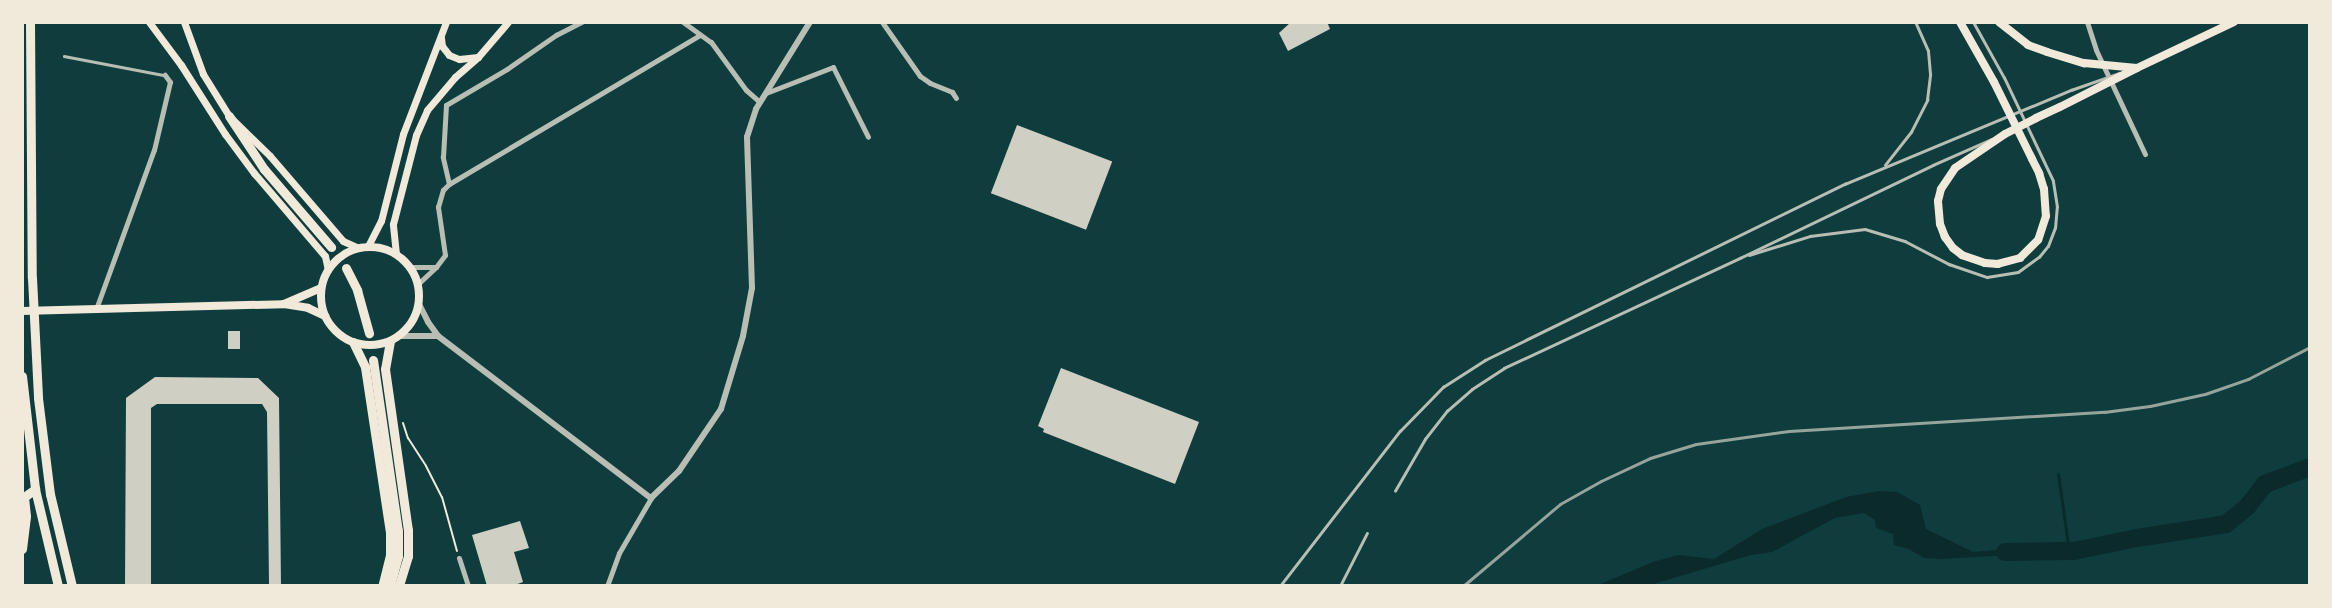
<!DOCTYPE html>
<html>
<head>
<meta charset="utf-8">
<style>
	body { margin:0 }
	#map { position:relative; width:2332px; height:608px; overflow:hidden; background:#0f3d3e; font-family:"Fira Sans Condensed",sans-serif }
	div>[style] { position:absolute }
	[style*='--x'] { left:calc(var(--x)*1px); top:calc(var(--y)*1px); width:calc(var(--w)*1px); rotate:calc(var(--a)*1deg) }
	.water>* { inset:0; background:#0a2a2b }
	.stream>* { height:3px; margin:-1.5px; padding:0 1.5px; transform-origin:1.5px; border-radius:1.5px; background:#0a2a2b }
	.river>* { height:18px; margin:-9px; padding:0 9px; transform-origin:9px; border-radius:9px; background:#0a2a2b }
	.building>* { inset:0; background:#cfcfc3; transform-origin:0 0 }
	.path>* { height:2px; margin:-1px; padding:0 1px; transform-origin:1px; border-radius:1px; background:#f1e9da }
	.service>* { height:2.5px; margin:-1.25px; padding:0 1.25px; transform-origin:1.25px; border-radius:1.25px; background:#b8beb3 }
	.minor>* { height:5px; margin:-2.5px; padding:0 2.5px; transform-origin:2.5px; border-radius:2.5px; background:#b8beb3 }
	.tertiary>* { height:6px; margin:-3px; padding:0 3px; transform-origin:3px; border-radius:3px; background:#b8beb3 }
	.secondary>* { height:7px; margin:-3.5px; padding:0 3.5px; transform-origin:3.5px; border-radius:3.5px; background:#f1e9da }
	.primary>* { height:8px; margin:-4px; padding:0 4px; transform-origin:4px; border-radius:4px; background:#f1e9da }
	.primary>.ring { margin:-4px; padding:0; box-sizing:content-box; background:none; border:8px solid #f1e9da; border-radius:50% }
	.trunk>* { height:8px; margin:-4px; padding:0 4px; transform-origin:4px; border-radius:4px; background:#f1e9da }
	.motorway>* { height:9px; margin:-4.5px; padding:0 4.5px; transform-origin:4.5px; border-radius:4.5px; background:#f1e9da }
	.rail>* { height:3px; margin:-1.5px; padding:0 1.5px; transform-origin:1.5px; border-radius:1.5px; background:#97a49c }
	span { translate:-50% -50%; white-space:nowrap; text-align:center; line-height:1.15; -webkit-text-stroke:4px #f1e9da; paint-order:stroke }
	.frame { position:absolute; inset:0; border:24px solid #f1e9da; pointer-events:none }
</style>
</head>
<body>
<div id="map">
	<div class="water">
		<i style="clip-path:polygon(1879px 491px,1897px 492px,1920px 505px,1926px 529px,1973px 552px,2029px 547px,2027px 554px,1941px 559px,1924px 558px,1909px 549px,1894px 545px,1893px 534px,1876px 528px,1875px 520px,1864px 513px,1835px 518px,1772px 552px,1751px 555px,1650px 585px,1598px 585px,1653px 562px,1678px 555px,1714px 559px,1762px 529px,1846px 497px)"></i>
	</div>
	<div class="stream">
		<i style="--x:2058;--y:474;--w:78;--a:81.9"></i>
	</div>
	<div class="river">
		<i style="--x:2005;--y:552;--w:69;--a:-0.8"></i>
		<i style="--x:2074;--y:551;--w:64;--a:-11.7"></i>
		<i style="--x:2137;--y:538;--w:90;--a:-8.9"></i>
		<i style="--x:2226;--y:524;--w:27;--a:-39"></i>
		<i style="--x:2247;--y:507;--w:29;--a:-52"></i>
		<i style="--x:2265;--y:484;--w:48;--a:-20.7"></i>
	</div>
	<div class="building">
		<i style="clip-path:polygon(1291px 22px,1327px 22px,1330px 29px,1288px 51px,1279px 33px)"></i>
		<i style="left:1017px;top:125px;width:102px;height:73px;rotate:21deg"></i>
		<i style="left:228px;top:331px;width:12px;height:18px"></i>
		<i style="clip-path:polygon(1061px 368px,1199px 422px,1175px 484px,1043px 432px,1044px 429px,1038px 426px)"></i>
		<i style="clip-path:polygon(155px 377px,258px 378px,279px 398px,281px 586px,266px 586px,269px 584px,267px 412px,262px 404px,157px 404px,151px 408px,151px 586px,125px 586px,126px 398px)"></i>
		<i style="clip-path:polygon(520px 521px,529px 548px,514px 552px,523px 582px,512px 586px,487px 586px,472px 535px)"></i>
	</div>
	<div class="path">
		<i style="--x:403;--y:423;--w:16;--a:72"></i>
		<i style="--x:408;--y:438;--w:33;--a:57"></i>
		<i style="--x:426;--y:466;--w:35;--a:63"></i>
		<i style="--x:442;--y:497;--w:56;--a:74.5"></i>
	</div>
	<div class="service">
		<i style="--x:64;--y:56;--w:102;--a:10.8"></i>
		<i style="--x:1885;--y:165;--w:42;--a:-51.8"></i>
		<i style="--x:1911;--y:132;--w:36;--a:-63"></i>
		<i style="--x:1927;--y:100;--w:26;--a:-83"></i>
		<i style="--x:1930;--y:74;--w:23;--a:-95"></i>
		<i style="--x:1928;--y:51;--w:32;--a:-114"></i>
		<i style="--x:1749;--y:255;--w:64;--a:-17.3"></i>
		<i style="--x:1810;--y:236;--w:55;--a:-7.3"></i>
		<i style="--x:1865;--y:229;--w:42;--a:16.7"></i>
		<i style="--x:1905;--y:241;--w:50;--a:27.6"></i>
		<i style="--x:1949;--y:264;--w:40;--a:18.9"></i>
		<i style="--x:1987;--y:277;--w:31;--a:-9"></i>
		<i style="--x:2018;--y:272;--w:26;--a:-36"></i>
		<i style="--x:2039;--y:257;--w:14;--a:-51"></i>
		<i style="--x:2048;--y:246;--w:19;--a:-69"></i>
		<i style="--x:2055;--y:228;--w:21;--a:-85"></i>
		<i style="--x:2057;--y:207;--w:26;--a:-99"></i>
		<i style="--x:2053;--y:181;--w:114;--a:-115.4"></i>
		<i style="--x:2004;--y:78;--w:64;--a:-119"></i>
		<i style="--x:1395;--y:491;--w:60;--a:-60"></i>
		<i style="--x:1425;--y:439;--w:36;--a:-52"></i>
		<i style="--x:1447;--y:411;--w:33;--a:-41"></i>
		<i style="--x:1472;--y:389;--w:38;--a:-33"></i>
		<i style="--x:1504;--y:368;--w:260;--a:-25"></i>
		<i style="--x:1740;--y:258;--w:214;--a:-25.7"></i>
		<i style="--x:1933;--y:165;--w:64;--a:-23.8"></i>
		<i style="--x:1280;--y:586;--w:196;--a:-52.3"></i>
		<i style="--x:1400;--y:431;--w:62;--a:-45.7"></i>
		<i style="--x:1443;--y:387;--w:50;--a:-32.7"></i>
		<i style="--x:1485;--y:360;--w:401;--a:-26.1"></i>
		<i style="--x:1845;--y:184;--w:245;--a:-22.6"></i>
		<i style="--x:2071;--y:90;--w:51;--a:-19.5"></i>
		<i style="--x:1340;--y:586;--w:59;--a:-63"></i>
	</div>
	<div class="minor">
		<i style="--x:683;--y:22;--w:34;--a:36"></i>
		<i style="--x:711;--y:42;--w:59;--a:53.9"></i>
		<i style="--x:746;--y:90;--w:18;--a:41"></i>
		<i style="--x:882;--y:22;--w:66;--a:54.9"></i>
		<i style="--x:920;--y:76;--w:12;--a:35"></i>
		<i style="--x:930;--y:83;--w:24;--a:22"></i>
		<i style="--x:952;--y:92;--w:7;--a:56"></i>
		<i style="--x:2087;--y:22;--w:29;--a:72"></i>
		<i style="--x:2096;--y:50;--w:115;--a:64.8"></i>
		<i style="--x:766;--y:93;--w:72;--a:-21.2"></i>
		<i style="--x:833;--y:67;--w:78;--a:63.4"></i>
		<i style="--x:449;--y:184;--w:28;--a:-103"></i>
		<i style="--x:443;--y:157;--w:52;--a:-86.7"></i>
		<i style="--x:446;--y:105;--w:71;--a:-30.5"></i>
		<i style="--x:507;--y:69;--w:60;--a:-34.8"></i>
		<i style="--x:556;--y:35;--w:29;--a:-27"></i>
		<i style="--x:410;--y:267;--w:26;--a:0"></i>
		<i style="--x:436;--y:267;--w:25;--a:137"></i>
		<i style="--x:436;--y:267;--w:15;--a:-53"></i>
		<i style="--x:445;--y:255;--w:49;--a:-98.3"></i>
		<i style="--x:438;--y:207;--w:18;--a:-74"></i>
		<i style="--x:443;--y:190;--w:8;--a:-45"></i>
		<i style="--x:449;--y:184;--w:292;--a:-30.7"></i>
		<i style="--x:96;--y:309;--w:169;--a:-70"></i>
		<i style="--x:154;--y:150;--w:70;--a:-76.8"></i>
		<i style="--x:170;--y:82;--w:9;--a:-126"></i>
		<i style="--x:459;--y:558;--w:29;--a:72"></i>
		<i style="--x:607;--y:586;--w:35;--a:-70"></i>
		<i style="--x:619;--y:553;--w:64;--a:-59.8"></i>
	</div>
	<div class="tertiary">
		<i style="--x:419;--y:304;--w:20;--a:63"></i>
		<i style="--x:428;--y:322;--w:17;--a:54"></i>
		<i style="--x:438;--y:336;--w:268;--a:37.3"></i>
		<i style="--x:651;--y:498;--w:39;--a:-44"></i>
		<i style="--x:679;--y:471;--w:75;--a:-55.9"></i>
		<i style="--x:721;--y:409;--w:76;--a:-73.2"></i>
		<i style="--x:743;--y:336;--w:49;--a:-79.4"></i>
		<i style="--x:752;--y:288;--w:151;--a:-91.9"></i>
		<i style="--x:747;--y:137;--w:29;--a:-72"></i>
		<i style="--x:756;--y:109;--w:102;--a:-58.2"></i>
		<i style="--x:399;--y:336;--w:39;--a:0"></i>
	</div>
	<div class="secondary">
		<i style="--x:149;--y:22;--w:54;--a:53.3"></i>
		<i style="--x:181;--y:65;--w:82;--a:57.5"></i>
		<i style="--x:225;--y:134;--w:49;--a:53.4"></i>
		<i style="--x:254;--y:173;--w:109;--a:49.5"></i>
		<i style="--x:325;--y:256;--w:14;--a:78"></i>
		<i style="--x:184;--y:22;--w:55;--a:69.9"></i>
		<i style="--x:203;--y:74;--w:49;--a:58.2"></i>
		<i style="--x:229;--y:116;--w:57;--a:44.3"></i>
		<i style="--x:270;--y:156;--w:112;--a:49.3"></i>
		<i style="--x:343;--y:241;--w:17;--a:24"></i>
		<i style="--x:441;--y:38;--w:8;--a:83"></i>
		<i style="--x:442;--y:46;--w:11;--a:52"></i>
		<i style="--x:449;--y:55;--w:11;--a:22"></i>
		<i style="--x:459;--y:59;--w:19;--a:-6"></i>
		<i style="--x:368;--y:246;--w:28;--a:-63"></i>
		<i style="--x:381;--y:221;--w:90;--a:-75.8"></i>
		<i style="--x:403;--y:134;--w:120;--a:-69"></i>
		<i style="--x:396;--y:254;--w:30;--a:-96"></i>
		<i style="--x:393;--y:224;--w:92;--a:-75.5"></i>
		<i style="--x:416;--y:135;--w:27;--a:-66"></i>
		<i style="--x:427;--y:110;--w:43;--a:-49.7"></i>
		<i style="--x:455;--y:77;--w:30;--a:-41"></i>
		<i style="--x:478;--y:57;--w:46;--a:-49.4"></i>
	</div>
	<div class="primary">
		<i class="ring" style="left:321px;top:247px;width:90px;height:90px"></i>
		<i style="--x:284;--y:304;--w:40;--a:-23.4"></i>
		<i style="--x:22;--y:311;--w:262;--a:-1.5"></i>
		<i style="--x:284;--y:304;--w:24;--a:9"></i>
		<i style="--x:308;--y:308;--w:19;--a:25"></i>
	</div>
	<div class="trunk">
		<i style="--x:1960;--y:22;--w:69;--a:60.5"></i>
		<i style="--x:1994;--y:82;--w:86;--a:63.7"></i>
		<i style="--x:2032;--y:159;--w:16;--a:63"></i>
		<i style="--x:2039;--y:173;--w:17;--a:73"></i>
		<i style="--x:2044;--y:189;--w:27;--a:86"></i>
		<i style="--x:2046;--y:216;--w:25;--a:108"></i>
		<i style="--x:2038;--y:240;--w:25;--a:135"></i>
		<i style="--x:2020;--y:258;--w:23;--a:165"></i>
		<i style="--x:1998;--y:264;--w:13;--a:-176"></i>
		<i style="--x:1985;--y:263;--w:24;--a:-161"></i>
		<i style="--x:1962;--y:255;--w:11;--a:-142"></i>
		<i style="--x:1953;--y:248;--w:14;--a:-126"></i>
		<i style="--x:1945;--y:237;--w:14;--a:-111"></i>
		<i style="--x:1940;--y:224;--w:23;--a:-95"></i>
		<i style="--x:1938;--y:201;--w:12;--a:-76"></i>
		<i style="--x:1941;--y:189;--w:25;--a:-56"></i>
		<i style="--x:1955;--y:168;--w:60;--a:-34.2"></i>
		<i style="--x:2005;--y:134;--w:35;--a:-27"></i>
		<i style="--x:2036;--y:118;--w:26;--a:-25"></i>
		<i style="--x:2060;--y:107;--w:86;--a:-26.9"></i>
		<i style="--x:2137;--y:68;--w:107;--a:-25.4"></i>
		<i style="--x:1999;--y:22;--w:37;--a:38"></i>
		<i style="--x:2028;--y:45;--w:20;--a:20"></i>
		<i style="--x:2047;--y:52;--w:39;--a:17"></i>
		<i style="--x:2084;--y:63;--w:53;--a:5.4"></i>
	</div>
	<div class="motorway">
		<i style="--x:30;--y:22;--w:256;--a:89.6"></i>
		<i style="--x:32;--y:278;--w:120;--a:87.1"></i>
		<i style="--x:38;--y:398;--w:97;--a:82.9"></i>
		<i style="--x:50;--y:494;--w:95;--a:76.6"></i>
		<i style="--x:229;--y:116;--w:64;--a:56.6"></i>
		<i style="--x:264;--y:169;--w:103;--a:49.3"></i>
		<i style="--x:346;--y:268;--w:25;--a:63"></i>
		<i style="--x:357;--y:290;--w:45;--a:74.4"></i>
		<i style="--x:390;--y:341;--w:28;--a:100"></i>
		<i style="--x:385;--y:369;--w:163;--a:81.9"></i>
		<i style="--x:408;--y:530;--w:26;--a:90"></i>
		<i style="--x:408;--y:556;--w:31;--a:107"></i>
		<i style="--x:353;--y:342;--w:28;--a:64"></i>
		<i style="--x:365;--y:367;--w:167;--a:81.4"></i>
		<i style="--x:390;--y:532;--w:23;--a:90"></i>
		<i style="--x:390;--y:555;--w:32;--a:104"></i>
		<i style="--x:373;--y:360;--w:173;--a:81.7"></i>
		<i style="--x:398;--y:531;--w:25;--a:90"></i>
		<i style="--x:398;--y:556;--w:31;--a:105"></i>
		<i style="--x:22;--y:376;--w:114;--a:83.4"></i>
		<i style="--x:35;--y:489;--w:100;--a:76.7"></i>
		<i style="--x:22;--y:549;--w:33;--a:-83"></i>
		<i style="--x:26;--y:516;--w:19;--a:-96"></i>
		<i style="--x:24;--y:497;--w:14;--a:-36"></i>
	</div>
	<div class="rail">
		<i style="--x:1463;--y:586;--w:127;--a:-40.2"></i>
		<i style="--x:1560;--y:504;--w:47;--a:-29.3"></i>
		<i style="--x:1601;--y:481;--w:54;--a:-25.1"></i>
		<i style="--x:1650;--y:458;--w:48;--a:-16.9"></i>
		<i style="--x:1696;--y:444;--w:94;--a:-8"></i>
		<i style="--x:1789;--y:431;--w:316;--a:-3.5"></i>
		<i style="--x:2104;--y:412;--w:46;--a:-7.4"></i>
		<i style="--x:2150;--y:406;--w:56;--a:-12.3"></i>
		<i style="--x:2205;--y:394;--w:46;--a:-19.2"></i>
		<i style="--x:2248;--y:379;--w:70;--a:-27.3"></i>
	</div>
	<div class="frame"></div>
</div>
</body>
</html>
